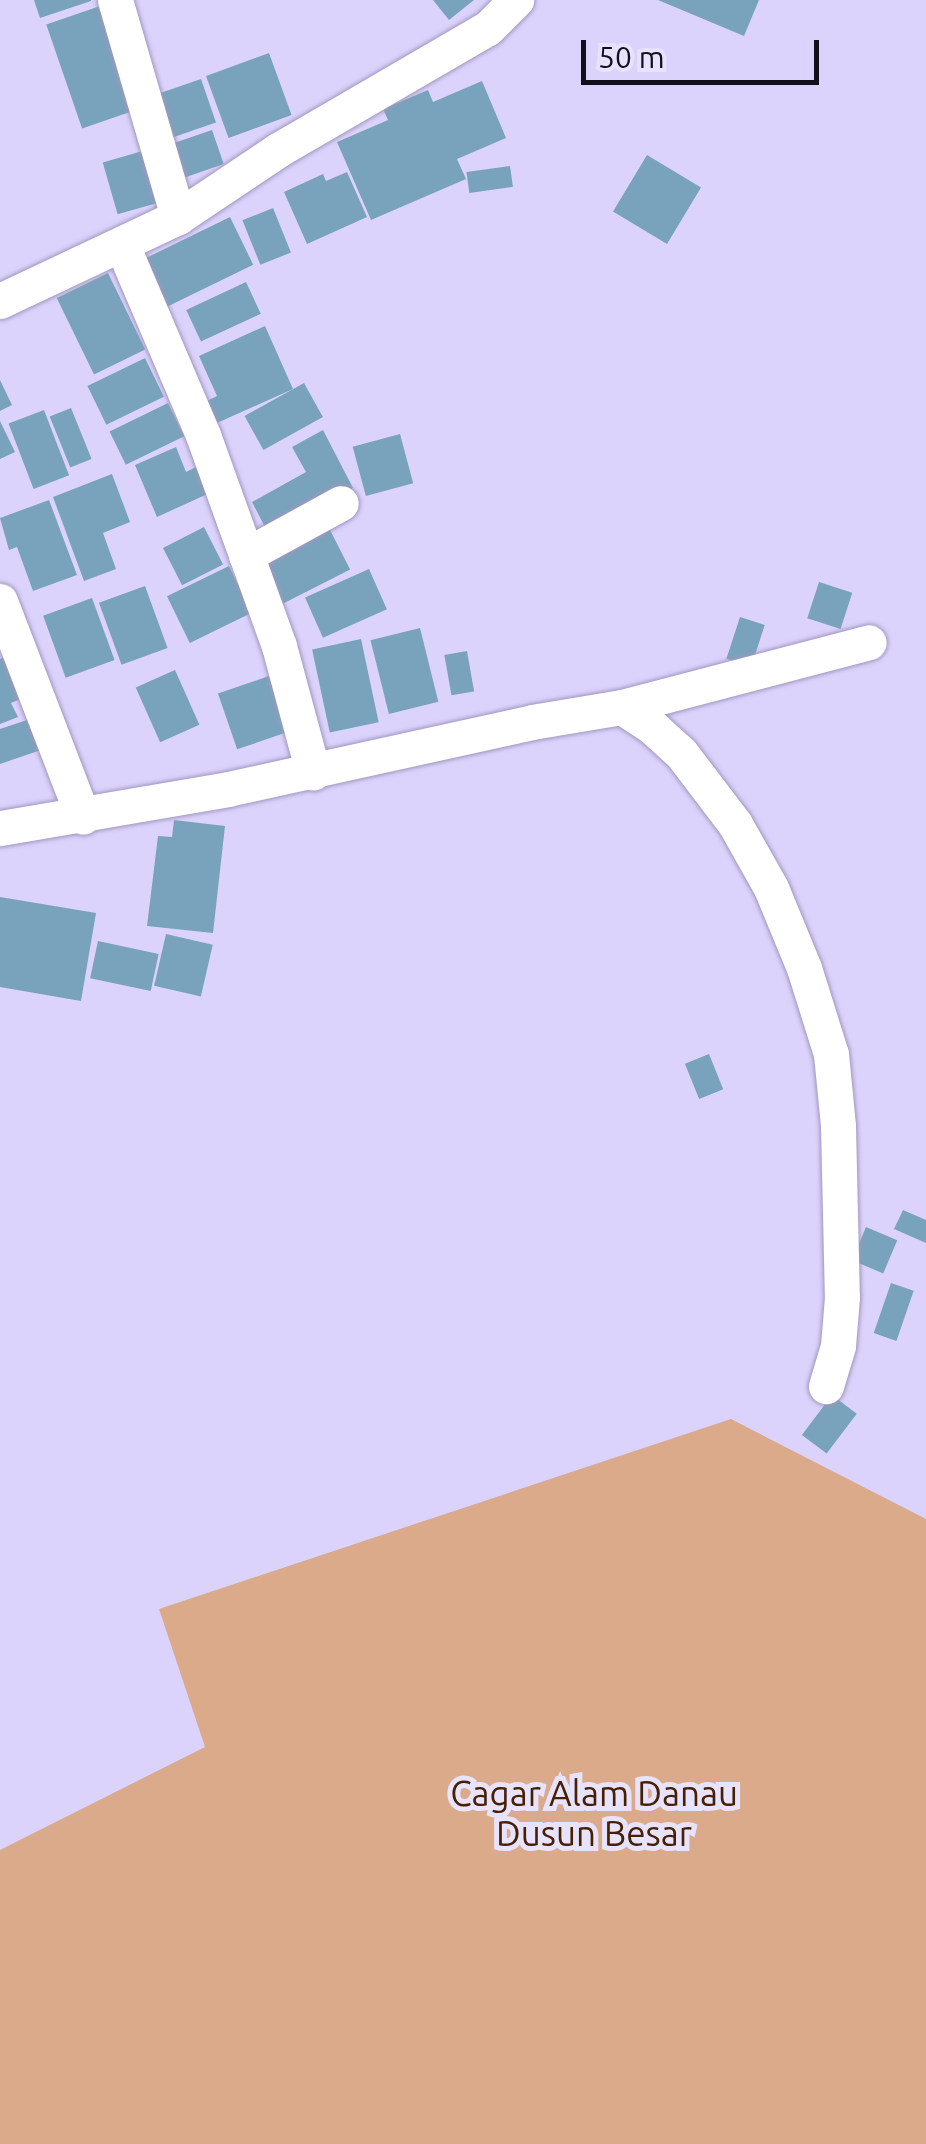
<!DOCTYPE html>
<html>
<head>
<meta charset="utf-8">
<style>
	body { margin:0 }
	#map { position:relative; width:926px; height:2144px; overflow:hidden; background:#dcd3fd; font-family:Ubuntu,sans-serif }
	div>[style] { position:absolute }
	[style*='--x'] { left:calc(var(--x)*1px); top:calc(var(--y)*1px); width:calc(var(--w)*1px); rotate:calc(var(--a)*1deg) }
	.green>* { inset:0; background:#daaa8a }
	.building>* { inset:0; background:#79a3bc; transform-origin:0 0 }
	.roads { filter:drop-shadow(0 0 2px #a097bf) drop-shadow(0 0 2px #a097bf) }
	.minor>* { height:35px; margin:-17.5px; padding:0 17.5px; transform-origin:17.5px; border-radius:17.5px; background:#fff }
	span { translate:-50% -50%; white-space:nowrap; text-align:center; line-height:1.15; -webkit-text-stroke:10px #e8e3fd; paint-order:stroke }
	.park-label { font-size:35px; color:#462000 }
	.scale { position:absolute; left:581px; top:40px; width:238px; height:45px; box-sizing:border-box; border:5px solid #120e1c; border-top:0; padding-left:12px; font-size:30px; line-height:35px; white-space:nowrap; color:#120e1c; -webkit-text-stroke:8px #e8e3fd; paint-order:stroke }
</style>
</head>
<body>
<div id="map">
	<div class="green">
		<i style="clip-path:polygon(731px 1419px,926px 1519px,926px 2144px,0 2144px,0 1850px,205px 1747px,159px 1609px)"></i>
	</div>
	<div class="building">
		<i style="clip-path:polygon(34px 0,91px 0,91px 1px,40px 18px)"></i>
		<i style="clip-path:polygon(433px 0,474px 0,449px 20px)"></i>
		<i style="clip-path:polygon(658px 0,759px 0,744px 36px)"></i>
		<i style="left:103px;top:5px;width:110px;height:60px;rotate:71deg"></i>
		<i style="left:269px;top:53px;width:66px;height:67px;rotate:70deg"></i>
		<i style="left:201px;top:79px;width:46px;height:56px;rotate:71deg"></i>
		<i style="clip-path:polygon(482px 81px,506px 138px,457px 159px,466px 179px,371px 220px,337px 142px,388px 120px,383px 109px,428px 90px,433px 102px)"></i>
		<i style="left:212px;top:130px;width:36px;height:51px;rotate:71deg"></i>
		<i style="left:146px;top:150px;width:54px;height:45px;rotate:74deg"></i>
		<i style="left:647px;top:155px;width:63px;height:66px;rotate:31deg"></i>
		<i style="left:510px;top:166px;width:21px;height:44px;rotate:82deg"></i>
		<i style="clip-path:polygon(347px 172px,367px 217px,307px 244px,284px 192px,323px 174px,326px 181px)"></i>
		<i style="left:273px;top:208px;width:48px;height:33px;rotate:68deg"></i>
		<i style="left:230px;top:217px;width:53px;height:96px;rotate:64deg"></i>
		<i style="left:108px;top:273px;width:85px;height:57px;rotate:64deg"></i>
		<i style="left:246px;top:282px;width:35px;height:66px;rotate:65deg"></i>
		<i style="clip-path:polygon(265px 326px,293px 389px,217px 423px,207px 401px,217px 396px,199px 356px)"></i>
		<i style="left:145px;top:358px;width:43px;height:64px;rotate:64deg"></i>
		<i style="clip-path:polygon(0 380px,12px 405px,0 411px)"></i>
		<i style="left:304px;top:383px;width:39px;height:68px;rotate:61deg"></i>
		<i style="left:168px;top:403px;width:37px;height:65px;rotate:64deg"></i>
		<i style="left:71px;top:408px;width:55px;height:23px;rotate:68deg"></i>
		<i style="left:44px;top:410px;width:70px;height:38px;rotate:69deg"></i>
		<i style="clip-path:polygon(0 421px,15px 452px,0 459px)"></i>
		<i style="clip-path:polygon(323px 430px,353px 488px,265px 527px,252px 502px,306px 472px,292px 447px)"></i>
		<i style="left:400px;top:434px;width:51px;height:49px;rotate:75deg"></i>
		<i style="clip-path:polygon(176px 447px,186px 472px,200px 465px,212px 492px,157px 517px,135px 465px)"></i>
		<i style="clip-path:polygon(112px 474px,130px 522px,103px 533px,116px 569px,84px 581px,53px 497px)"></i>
		<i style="clip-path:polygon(49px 500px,77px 575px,33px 591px,17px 547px,9px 550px,0 518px)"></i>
		<i style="left:327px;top:524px;width:51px;height:80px;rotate:63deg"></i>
		<i style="left:204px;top:527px;width:42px;height:46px;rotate:63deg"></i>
		<i style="left:229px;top:566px;width:52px;height:69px;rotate:64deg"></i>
		<i style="left:369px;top:569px;width:44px;height:70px;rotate:66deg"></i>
		<i style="left:819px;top:582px;width:35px;height:38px;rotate:18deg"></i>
		<i style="left:145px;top:586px;width:66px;height:49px;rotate:70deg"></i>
		<i style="left:92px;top:598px;width:66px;height:52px;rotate:70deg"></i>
		<i style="left:740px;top:617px;width:26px;height:44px;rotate:18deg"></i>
		<i style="left:420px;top:628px;width:76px;height:51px;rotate:76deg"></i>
		<i style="left:361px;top:639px;width:85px;height:50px;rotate:78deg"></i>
		<i style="left:467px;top:651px;width:41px;height:23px;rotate:80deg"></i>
		<i style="clip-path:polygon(15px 652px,32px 694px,11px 703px,18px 717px,0 724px,0 659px)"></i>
		<i style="left:175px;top:670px;width:60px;height:43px;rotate:66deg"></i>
		<i style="left:269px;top:676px;width:59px;height:54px;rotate:71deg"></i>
		<i style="clip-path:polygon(30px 719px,41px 750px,0 764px,0 729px)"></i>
		<i style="clip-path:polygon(174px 820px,225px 826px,213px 933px,147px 926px,158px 836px,172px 837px)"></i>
		<i style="clip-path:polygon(0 897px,96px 913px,81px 1001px,0 987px)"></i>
		<i style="left:166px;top:934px;width:48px;height:53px;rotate:13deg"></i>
		<i style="left:98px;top:941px;width:62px;height:38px;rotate:12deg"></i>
		<i style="left:709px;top:1054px;width:38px;height:26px;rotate:68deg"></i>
		<i style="clip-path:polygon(903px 1210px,926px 1220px,926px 1243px,894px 1229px)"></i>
		<i style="left:866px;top:1227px;width:34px;height:36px;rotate:23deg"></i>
		<i style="left:891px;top:1283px;width:24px;height:53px;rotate:19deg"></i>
		<i style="left:832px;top:1395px;width:31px;height:50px;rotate:37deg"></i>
	</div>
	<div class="roads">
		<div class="minor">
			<i style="--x:115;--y:0;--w:226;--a:73.8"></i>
			<i style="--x:122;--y:245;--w:207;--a:66.9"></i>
			<i style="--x:203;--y:435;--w:224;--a:70.2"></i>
			<i style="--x:279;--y:646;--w:131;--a:74.9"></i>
			<i style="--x:0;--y:301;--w:197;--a:-25.3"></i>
			<i style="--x:178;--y:217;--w:120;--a:-33.8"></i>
			<i style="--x:278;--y:150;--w:243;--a:-30.2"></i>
			<i style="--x:488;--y:28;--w:40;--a:-45"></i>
			<i style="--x:246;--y:555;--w:108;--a:-28.7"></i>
			<i style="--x:0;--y:601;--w:231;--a:69"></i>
			<i style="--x:622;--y:707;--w:255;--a:-14.7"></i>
			<i style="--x:0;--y:828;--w:231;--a:-9.7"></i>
			<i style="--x:228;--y:789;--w:311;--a:-12.4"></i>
			<i style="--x:532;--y:722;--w:91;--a:-9.5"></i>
			<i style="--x:622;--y:707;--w:33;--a:33"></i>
			<i style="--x:650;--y:725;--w:42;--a:42.1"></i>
			<i style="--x:681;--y:753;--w:89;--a:52.7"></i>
			<i style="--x:735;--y:824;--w:73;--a:60.6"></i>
			<i style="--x:771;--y:888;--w:87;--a:67.6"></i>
			<i style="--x:804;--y:968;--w:90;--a:72.6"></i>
			<i style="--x:831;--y:1054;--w:72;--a:84.4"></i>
			<i style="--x:838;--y:1126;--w:171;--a:88.7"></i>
			<i style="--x:842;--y:1297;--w:49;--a:94.7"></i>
			<i style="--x:838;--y:1346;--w:42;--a:106.7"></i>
		</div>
	</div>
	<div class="park-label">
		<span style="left:594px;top:1813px">Cagar Alam Danau<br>Dusun Besar</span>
	</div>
	<div class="scale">50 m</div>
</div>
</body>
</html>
